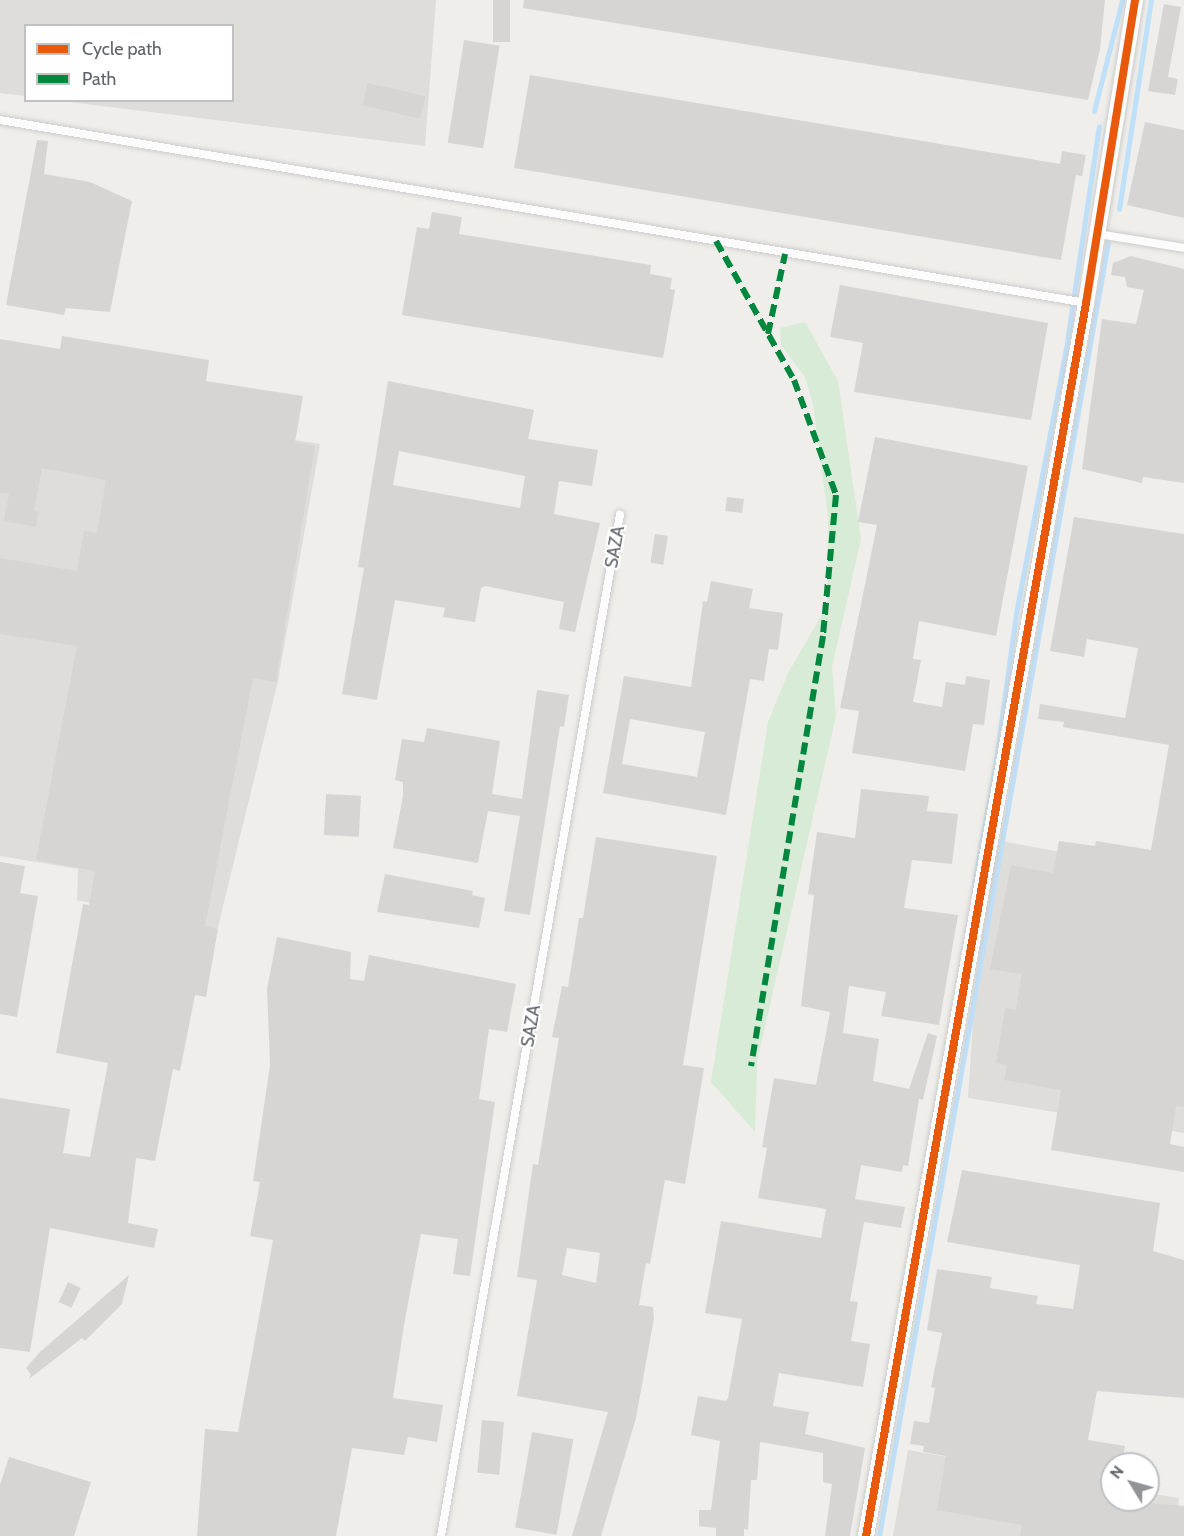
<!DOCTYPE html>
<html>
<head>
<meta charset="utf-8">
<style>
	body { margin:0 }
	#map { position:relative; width:1184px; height:1536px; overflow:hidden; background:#efeeea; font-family:Cabin,sans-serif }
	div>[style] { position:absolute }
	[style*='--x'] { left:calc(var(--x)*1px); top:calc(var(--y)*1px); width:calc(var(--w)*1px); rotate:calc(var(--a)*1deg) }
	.industrial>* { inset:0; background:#dfddda }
	.green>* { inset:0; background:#d8ebd6 }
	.stream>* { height:5px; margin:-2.5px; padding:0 2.5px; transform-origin:2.5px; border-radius:2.5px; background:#bfe0f9 }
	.building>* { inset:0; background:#d6d5d3; transform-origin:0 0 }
	.roads { filter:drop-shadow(0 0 2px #cbcccc) drop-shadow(0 0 2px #cbcccc) }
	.service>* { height:8px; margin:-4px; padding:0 4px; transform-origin:4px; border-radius:4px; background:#fdfcfc }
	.minor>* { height:16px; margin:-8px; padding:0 8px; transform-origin:8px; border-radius:8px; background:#fdfcfc }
	.quiet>* { height:6px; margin-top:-3px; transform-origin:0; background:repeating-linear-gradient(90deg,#00873e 0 12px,transparent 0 18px) }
	.cycleway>* { height:8px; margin:-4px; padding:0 4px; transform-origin:4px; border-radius:4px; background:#e8590c }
	span { translate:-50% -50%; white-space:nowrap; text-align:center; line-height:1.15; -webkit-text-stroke:4.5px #fff; paint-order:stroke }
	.street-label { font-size:18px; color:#5f6368 }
	.legend { position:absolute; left:24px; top:24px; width:210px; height:78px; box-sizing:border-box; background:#fff; border:2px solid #bfc1c3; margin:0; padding:8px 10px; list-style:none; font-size:18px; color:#5f6368 }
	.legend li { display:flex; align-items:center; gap:12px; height:30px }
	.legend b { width:30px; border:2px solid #bfc1c3 }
	.north { position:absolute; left:1100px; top:1452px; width:60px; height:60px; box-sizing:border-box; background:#fff; border:2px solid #bfc1c3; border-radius:50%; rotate:307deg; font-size:16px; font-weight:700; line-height:24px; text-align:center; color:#5f6368 }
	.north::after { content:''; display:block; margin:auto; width:21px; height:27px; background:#919496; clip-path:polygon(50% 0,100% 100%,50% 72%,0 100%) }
</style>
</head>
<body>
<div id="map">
	<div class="industrial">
		<i style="clip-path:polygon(0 0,436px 0,425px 146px,61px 101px,232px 100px,232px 26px,26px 26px,25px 96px,0 93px)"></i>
		<i style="clip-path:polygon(0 392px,320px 444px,278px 681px,217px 931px,77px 900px,78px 869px,0 856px)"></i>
		<i style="clip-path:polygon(996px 840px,1184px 875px,1184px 1133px,968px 1098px,976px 974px)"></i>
		<i style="clip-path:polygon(908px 1450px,1112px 1486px,1112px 1500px,1148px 1500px,1148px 1493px,1179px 1498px,1176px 1536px,893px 1536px)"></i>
	</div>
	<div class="green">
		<i style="clip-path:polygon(805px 322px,838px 381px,861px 539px,832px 667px,836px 716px,757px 1062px,755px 1132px,711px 1082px,768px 722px,788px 673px,827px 606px,828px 515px,813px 405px,805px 377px,781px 345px,780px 328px)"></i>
	</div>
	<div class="stream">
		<i style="--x:1094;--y:111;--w:114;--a:-75.8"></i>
		<i style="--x:1119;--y:209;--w:211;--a:-81.3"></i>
		<i style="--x:973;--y:890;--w:131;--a:-79.9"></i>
		<i style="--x:996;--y:761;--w:149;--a:-82.3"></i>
		<i style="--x:1016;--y:613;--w:276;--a:-79.3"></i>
		<i style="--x:1067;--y:342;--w:218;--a:-81.6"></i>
		<i style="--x:879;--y:1536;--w:1314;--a:-79.96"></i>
	</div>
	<div class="building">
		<i style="left:493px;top:0;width:17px;height:42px"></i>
		<i style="clip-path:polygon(524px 0,1105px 0,1100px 49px,1088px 100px,523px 8px)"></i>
		<i style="clip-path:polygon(1164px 4px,1181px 7px,1168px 77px,1178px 79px,1175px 95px,1148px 91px)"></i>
		<i style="left:464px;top:40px;width:36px;height:104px;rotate:9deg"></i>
		<i style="clip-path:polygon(530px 75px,1060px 164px,1062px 151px,1086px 155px,1082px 176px,1076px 175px,1061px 260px,514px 168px)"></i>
		<i style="left:368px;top:83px;width:59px;height:23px;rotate:13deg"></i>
		<i style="clip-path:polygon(1145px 122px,1184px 130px,1184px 218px,1127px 205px)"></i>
		<i style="clip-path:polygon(37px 140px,48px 141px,44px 174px,90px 182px,132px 201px,110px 312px,66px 308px,64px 315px,6px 305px)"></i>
		<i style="clip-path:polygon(432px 212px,462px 217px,459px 234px,651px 265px,650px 274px,672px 278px,670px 289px,675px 290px,663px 358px,402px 315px,417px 227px,429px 229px)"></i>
		<i style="clip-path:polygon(1131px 256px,1184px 269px,1184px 483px,1143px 477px,1142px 483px,1082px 469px,1102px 319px,1136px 324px,1144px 290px,1127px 287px,1125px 277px,1111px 275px,1113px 263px)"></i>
		<i style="clip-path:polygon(840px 285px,1048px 323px,1031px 420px,854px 392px,863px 343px,830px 337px)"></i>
		<i style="clip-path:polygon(62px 336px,209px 360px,206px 381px,303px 396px,295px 442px,315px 446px,276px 682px,253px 678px,205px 926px,218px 929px,206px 997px,195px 995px,180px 1071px,173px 1069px,155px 1161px,136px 1158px,128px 1223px,158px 1229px,154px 1248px,50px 1228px,30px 1352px,0 1348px,0 1098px,70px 1109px,63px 1153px,90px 1157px,108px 1063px,56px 1053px,83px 904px,89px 905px,95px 871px,36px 860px,77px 646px,0 634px,0 558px,77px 571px,84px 531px,97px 533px,106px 480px,42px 468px,34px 511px,39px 512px,36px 527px,4px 521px,9px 494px,0 493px,0 339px,60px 349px)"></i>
		<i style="clip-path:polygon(evenodd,388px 381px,534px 410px,528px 439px,598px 450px,592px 486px,559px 481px,554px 514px,600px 523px,575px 632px,559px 629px,564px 602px,485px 586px,481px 588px,475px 622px,443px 617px,445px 608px,395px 600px,377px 700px,342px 694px,364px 568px,358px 567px,388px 381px,399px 451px,525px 476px,520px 508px,393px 485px,399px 451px)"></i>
		<i style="clip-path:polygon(875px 437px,1028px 466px,996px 636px,919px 621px,913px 659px,921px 660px,913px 702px,942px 707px,946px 682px,965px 685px,966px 676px,990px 680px,984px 725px,973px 724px,965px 771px,852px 753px,859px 711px,840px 708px,877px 525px,858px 522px)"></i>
		<i style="left:727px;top:497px;width:17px;height:14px;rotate:7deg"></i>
		<i style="clip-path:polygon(1074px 517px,1184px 534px,1184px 1107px,1176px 1106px,1170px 1144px,1184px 1147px,1184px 1172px,1051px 1150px,1061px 1090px,1004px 1080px,1007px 1065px,996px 1063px,1005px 1008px,1016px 1010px,1022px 974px,990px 969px,1011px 865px,1053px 873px,1059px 841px,1095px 846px,1096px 841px,1151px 850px,1169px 745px,1063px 727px,1064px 722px,1038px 719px,1040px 704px,1125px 718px,1138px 648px,1087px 639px,1084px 657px,1050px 651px)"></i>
		<i style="left:655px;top:534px;width:13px;height:29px;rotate:9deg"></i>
		<i style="clip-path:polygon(evenodd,711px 581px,753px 589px,749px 608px,783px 613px,778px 650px,769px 649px,764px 681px,750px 679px,726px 815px,603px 793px,624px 676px,691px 687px,703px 601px,707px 602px,711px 581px,630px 719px,705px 732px,697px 777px,622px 764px,630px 719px)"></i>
		<i style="clip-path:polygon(537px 690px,569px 695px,564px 727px,560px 726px,530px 915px,504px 911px,520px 816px,488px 811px,478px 863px,393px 848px,403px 796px,403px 782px,395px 780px,402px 739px,424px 742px,427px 728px,500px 741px,492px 794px,522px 799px)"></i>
		<i style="clip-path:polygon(861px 789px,929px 796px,927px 811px,958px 814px,952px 864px,912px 860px,904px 908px,958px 915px,939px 1025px,881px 1016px,886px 992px,849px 986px,843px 1033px,879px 1039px,873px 1081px,909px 1089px,928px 1033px,937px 1036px,923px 1100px,919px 1099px,908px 1166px,903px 1165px,902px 1172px,861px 1165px,855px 1199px,905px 1207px,901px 1228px,864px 1222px,850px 1301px,858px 1302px,851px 1341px,870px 1344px,863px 1387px,779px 1373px,773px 1406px,809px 1412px,805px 1434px,865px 1448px,850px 1536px,825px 1536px,832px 1484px,823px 1482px,823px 1453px,760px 1442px,757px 1480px,751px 1480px,748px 1530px,744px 1529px,744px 1536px,716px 1536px,716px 1528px,699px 1526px,699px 1510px,711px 1510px,720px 1441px,691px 1435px,698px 1396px,726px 1401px,728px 1398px,742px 1319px,705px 1313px,721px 1221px,821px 1238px,826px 1209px,758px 1198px,767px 1148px,762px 1147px,774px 1078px,816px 1085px,830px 1012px,801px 1006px,814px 895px,808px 894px,817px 832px,855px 838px)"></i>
		<i style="left:326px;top:794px;width:35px;height:41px;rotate:3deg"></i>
		<i style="clip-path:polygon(evenodd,596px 837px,717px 856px,683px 1065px,704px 1068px,685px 1184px,665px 1180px,650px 1264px,646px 1263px,639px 1305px,653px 1307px,654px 1318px,636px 1418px,601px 1536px,572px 1536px,608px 1412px,517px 1396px,537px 1280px,517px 1277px,533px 1164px,538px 1165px,559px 1038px,552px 1037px,562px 986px,568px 987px,579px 918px,583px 918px,596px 837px,567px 1248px,600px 1253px,596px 1283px,562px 1275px,567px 1248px)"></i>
		<i style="clip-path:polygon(0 862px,25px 866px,20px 893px,38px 896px,17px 1017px,0 1014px)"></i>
		<i style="clip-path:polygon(385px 874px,473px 891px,472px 895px,485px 898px,479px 928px,377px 912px)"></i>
		<i style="clip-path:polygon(277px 937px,351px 952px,350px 979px,364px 981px,369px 955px,516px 984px,507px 1032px,489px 1029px,479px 1099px,495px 1102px,470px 1276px,453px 1274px,458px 1239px,421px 1234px,404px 1325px,393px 1398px,443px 1405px,437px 1442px,408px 1437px,404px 1455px,352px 1448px,336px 1536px,197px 1536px,205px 1429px,238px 1432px,273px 1240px,250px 1236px,260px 1182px,253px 1181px,270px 1065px,267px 989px)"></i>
		<i style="clip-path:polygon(962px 1170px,1160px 1203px,1153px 1251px,1184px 1260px,1184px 1398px,1097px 1391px,1088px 1440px,1125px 1446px,1122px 1464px,1112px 1464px,1112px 1500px,1184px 1506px,1184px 1536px,1020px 1536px,1022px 1525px,937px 1510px,946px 1456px,923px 1452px,924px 1446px,910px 1444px,914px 1421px,929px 1423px,935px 1388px,931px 1387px,942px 1333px,927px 1330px,937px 1269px,992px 1277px,990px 1288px,1038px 1296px,1036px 1304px,1073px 1309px,1080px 1265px,947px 1242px)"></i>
		<i style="clip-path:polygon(129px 1275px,122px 1304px,85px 1341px,82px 1338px,29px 1379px,31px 1374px,26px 1368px,40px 1352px)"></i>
		<i style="left:68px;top:1282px;width:14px;height:22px;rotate:25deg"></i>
		<i style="left:482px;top:1420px;width:22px;height:53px;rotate:5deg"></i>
		<i style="left:532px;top:1432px;width:42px;height:97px;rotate:10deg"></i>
		<i style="clip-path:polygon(9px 1457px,91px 1482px,74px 1536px,0 1536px,0 1485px)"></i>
	</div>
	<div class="roads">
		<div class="service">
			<i style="--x:0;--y:120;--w:1101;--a:9.56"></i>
			<i style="--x:1098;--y:234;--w:87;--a:9.2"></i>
			<i style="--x:441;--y:1536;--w:1037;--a:-80.06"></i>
		</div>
		<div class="minor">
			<i style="--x:866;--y:1536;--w:1252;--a:-79.88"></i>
			<i style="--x:1086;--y:303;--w:307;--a:-80.8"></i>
		</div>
	</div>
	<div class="quiet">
		<i style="--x:716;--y:241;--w:159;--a:60.7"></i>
		<i style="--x:794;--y:380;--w:122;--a:69.9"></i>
		<i style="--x:836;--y:495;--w:142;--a:95.3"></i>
		<i style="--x:823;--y:636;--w:436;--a:99.5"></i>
		<i style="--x:768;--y:334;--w:82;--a:-78"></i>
	</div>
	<div class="cycleway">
		<i style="--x:866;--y:1536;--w:1252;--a:-79.88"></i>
		<i style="--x:1086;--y:303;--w:307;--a:-80.8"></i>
	</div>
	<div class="street-label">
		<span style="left:615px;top:547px;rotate:-80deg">SAZA</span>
		<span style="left:531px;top:1026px;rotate:-80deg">SAZA</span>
	</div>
	<ul class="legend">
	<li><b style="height:8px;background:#e8590c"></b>Cycle path</li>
	<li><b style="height:8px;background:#00873e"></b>Path</li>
	</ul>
	<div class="north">N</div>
</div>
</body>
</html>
